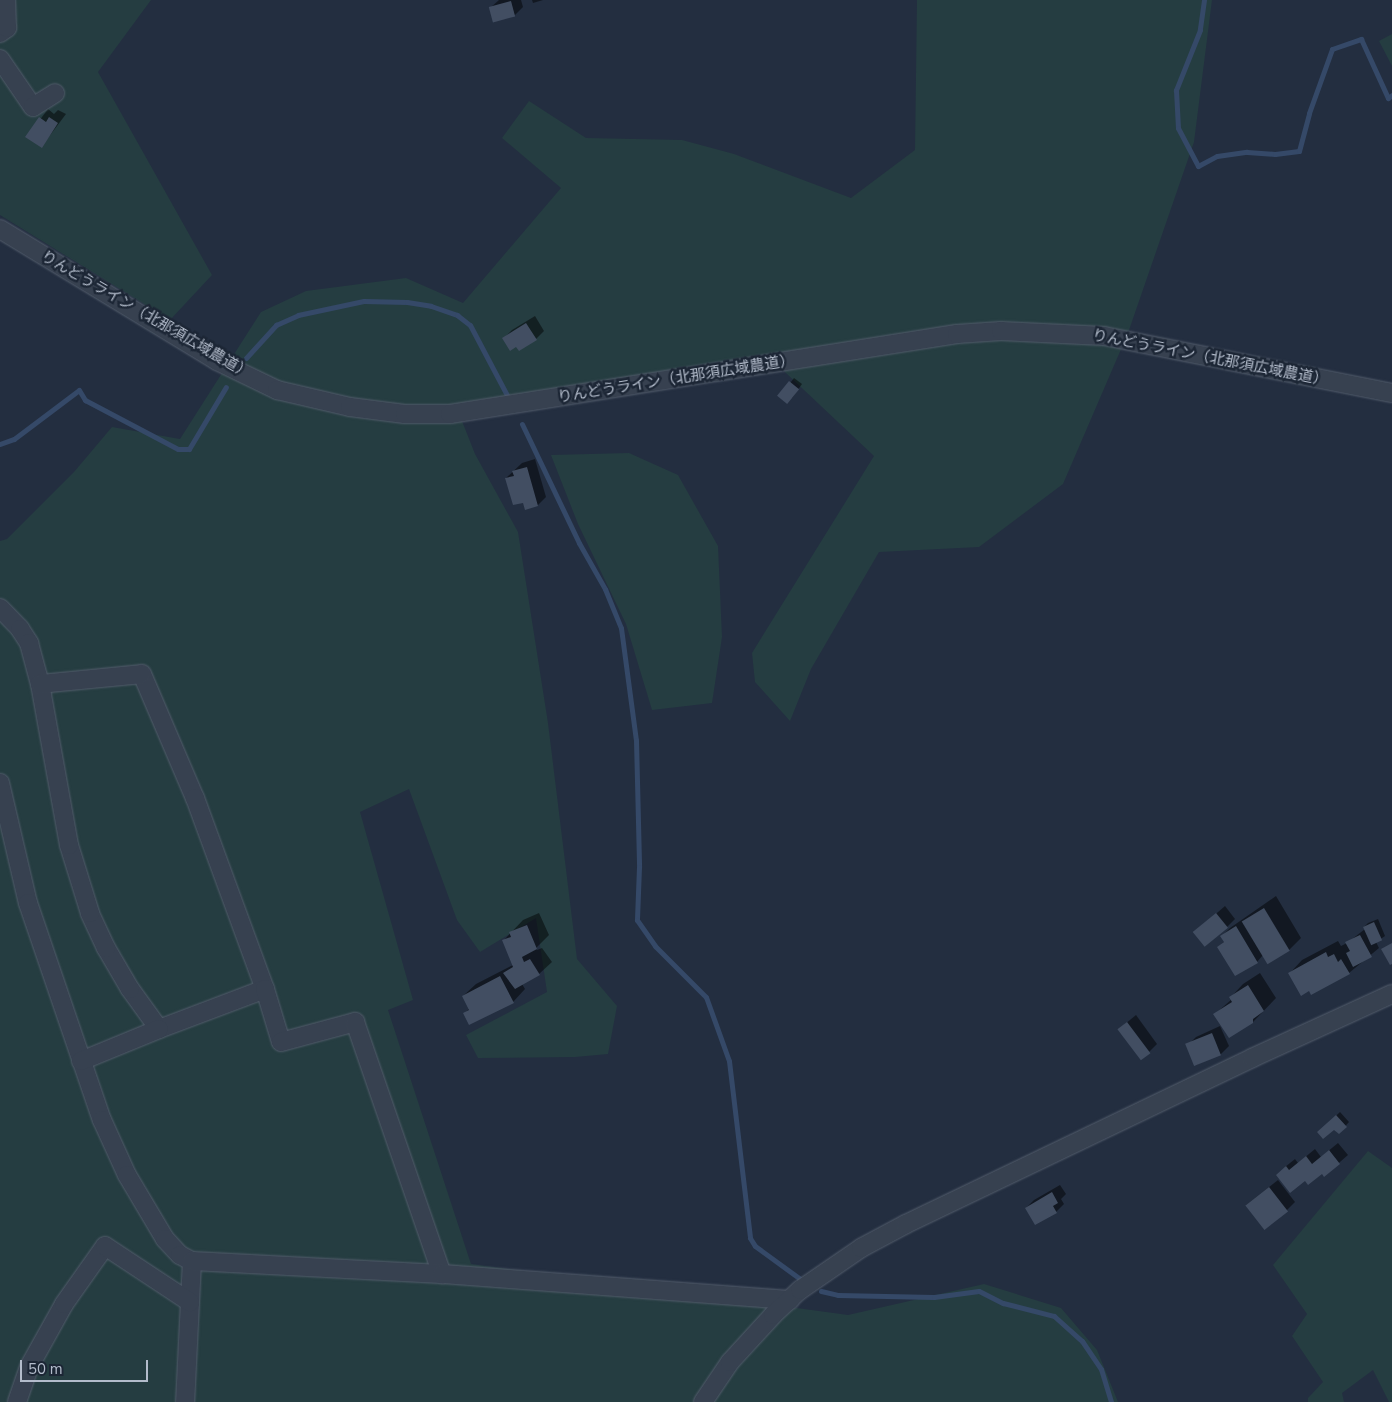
<!DOCTYPE html>
<html>
<head>
<meta charset="utf-8">
<style>
	body { margin:0 }
	#map { position:relative; width:1392px; height:1402px; overflow:hidden; background:#232e40; font-family:"Nunito Sans","Noto Sans JP",sans-serif }
	div>[style] { position:absolute }
	[style*='--x'] { left:calc(var(--x)*1px); top:calc(var(--y)*1px); width:calc(var(--w)*1px); rotate:calc(var(--a)*1deg) }
	.green>* { inset:0; background:#253d41 }
	.shadow>* { inset:0; background:#0007 }
	.stream>* { height:5px; margin:-2.5px; padding:0 2.5px; transform-origin:2.5px; border-radius:2.5px; background:#354968 }
	.building>* { inset:0; background:#424e62; transform-origin:0 0 }
	.roads { filter:drop-shadow(0 0 1px #525c6b) drop-shadow(0 0 1px #525c6b) }
	.minor>* { height:18px; margin:-9px; padding:0 9px; transform-origin:9px; border-radius:9px; background:#374150 }
	span { translate:-50% -50%; white-space:nowrap; text-align:center; line-height:1.15; -webkit-text-stroke:5px #1c2635; paint-order:stroke }
	.street-label { font-size:15px; color:#b3bccb }
	.scale { position:absolute; left:20px; top:1360px; width:128px; height:22px; box-sizing:border-box; border:2px solid #b3bccb; border-top:0; padding-left:6px; font-size:15px; line-height:18px; white-space:nowrap; color:#b3bccb; -webkit-text-stroke:4px #1c2635; paint-order:stroke }
</style>
</head>
<body>
<div id="map">
	<div class="green">
		<i style="clip-path:polygon(0 0,151px 0,98px 72px,212px 275px,170px 320px,0 215px)"></i>
		<i style="clip-path:polygon(917px 0,1212px 0,1194px 142px,1128px 333px,1063px 484px,979px 547px,879px 552px,811px 669px,790px 721px,755px 682px,752px 653px,874px 456px,769px 357px,462px 421px,475px 454px,518px 532px,548px 723px,577px 959px,617px 1006px,608px 1054px,575px 1057px,478px 1058px,466px 1035px,547px 992px,536px 918px,480px 952px,457px 920px,409px 789px,360px 812px,413px 1000px,388px 1010px,471px 1264px,848px 1315px,984px 1284px,1061px 1308px,1097px 1350px,1118px 1402px,0 1402px,0 541px,7px 539px,74px 472px,112px 427px,180px 439px,261px 312px,306px 291px,406px 278px,463px 303px,561px 188px,502px 138px,529px 101px,586px 138px,682px 140px,734px 154px,851px 198px,915px 150px)"></i>
		<i style="clip-path:polygon(1392px 34px,1392px 66px,1379px 41px)"></i>
		<i style="clip-path:polygon(629px 453px,678px 475px,718px 546px,722px 637px,712px 703px,652px 710px,626px 624px,578px 524px,551px 455px)"></i>
		<i style="clip-path:polygon(1368px 1151px,1392px 1168px,1392px 1402px,1389px 1402px,1373px 1370px,1342px 1393px,1344px 1402px,1308px 1402px,1308px 1398px,1323px 1382px,1292px 1336px,1307px 1314px,1273px 1265px)"></i>
	</div>
	<div class="shadow">
		<i style="clip-path:polygon(499px 0,521px 0,523px 7px,515px 15px,490px 8px)"></i>
		<i style="clip-path:polygon(532px 0,543px 0,533px 3px)"></i>
		<i style="clip-path:polygon(48px 109px,54px 114px,58px 110px,66px 114px,42px 146px,27px 137px)"></i>
		<i style="clip-path:polygon(535px 316px,544px 331px,536px 339px,517px 345px,504px 338px,512px 330px)"></i>
		<i style="clip-path:polygon(794px 378px,802px 384px,792px 398px,780px 396px)"></i>
		<i style="clip-path:polygon(535px 459px,546px 497px,538px 505px,524px 501px,506px 478px,522px 463px)"></i>
		<i style="clip-path:polygon(1276px 896px,1301px 938px,1289px 950px,1263px 955px,1257px 962px,1218px 947px,1225px 941px,1222px 936px,1230px 928px)"></i>
		<i style="clip-path:polygon(1225px 906px,1235px 919px,1227px 927px,1195px 932px)"></i>
		<i style="clip-path:polygon(539px 913px,549px 935px,536px 948px,537px 950px,542px 948px,552px 962px,539px 974px,522px 984px,525px 989px,513px 1002px,464px 1014px,470px 1008px,463px 996px,476px 984px,513px 965px,504px 940px,523px 920px)"></i>
		<i style="clip-path:polygon(1378px 919px,1385px 936px,1376px 942px,1379px 948px,1349px 973px,1290px 973px,1302px 960px,1338px 941px,1341px 946px,1347px 943px,1365px 929px,1364px 927px,1368px 923px)"></i>
		<i style="clip-path:polygon(1260px 973px,1276px 998px,1253px 1022px,1215px 1014px,1232px 999px,1231px 997px,1243px 984px)"></i>
		<i style="clip-path:polygon(1136px 1015px,1157px 1044px,1149px 1052px,1119px 1029px)"></i>
		<i style="clip-path:polygon(1220px 1026px,1229px 1046px,1221px 1054px,1196px 1065px,1188px 1045px,1196px 1037px)"></i>
		<i style="clip-path:polygon(1340px 1112px,1349px 1122px,1339px 1133px,1334px 1128px,1319px 1132px)"></i>
		<i style="clip-path:polygon(1338px 1143px,1348px 1155px,1325px 1175px,1322px 1172px,1305px 1179px,1290px 1191px,1285px 1167px,1295px 1159px,1298px 1163px,1315px 1149px,1321px 1157px)"></i>
		<i style="clip-path:polygon(1278px 1180px,1295px 1202px,1287px 1210px,1246px 1205px)"></i>
		<i style="clip-path:polygon(1060px 1185px,1066px 1194px,1061px 1199px,1064px 1204px,1056px 1212px,1026px 1208px,1034px 1200px)"></i>
	</div>
	<div class="stream">
		<i style="--x:1204;--y:0;--w:30;--a:98"></i>
		<i style="--x:1200;--y:30;--w:65;--a:111.8"></i>
		<i style="--x:1176;--y:90;--w:38;--a:87"></i>
		<i style="--x:1178;--y:128;--w:43;--a:62.2"></i>
		<i style="--x:1198;--y:166;--w:21;--a:-28"></i>
		<i style="--x:1217;--y:156;--w:30;--a:-8"></i>
		<i style="--x:1247;--y:152;--w:28;--a:4"></i>
		<i style="--x:1275;--y:154;--w:24;--a:-7"></i>
		<i style="--x:1299;--y:151;--w:39;--a:-75"></i>
		<i style="--x:1309;--y:113;--w:68;--a:-70.2"></i>
		<i style="--x:1332;--y:49;--w:31;--a:-19"></i>
		<i style="--x:1361;--y:39;--w:65;--a:65.4"></i>
		<i style="--x:1388;--y:98;--w:5;--a:-37"></i>
		<i style="--x:246;--y:358;--w:45;--a:-47.7"></i>
		<i style="--x:276;--y:325;--w:24;--a:-24"></i>
		<i style="--x:298;--y:315;--w:67;--a:-12"></i>
		<i style="--x:364;--y:301;--w:43;--a:1.3"></i>
		<i style="--x:407;--y:302;--w:24;--a:9"></i>
		<i style="--x:431;--y:306;--w:28;--a:19"></i>
		<i style="--x:457;--y:315;--w:16;--a:38"></i>
		<i style="--x:470;--y:325;--w:86;--a:62.2"></i>
		<i style="--x:522;--y:424;--w:132;--a:64.4"></i>
		<i style="--x:579;--y:543;--w:53;--a:60.5"></i>
		<i style="--x:605;--y:589;--w:42;--a:67.7"></i>
		<i style="--x:621;--y:628;--w:113;--a:82.4"></i>
		<i style="--x:636;--y:740;--w:127;--a:88.6"></i>
		<i style="--x:639;--y:867;--w:53;--a:92.2"></i>
		<i style="--x:637;--y:920;--w:32;--a:55"></i>
		<i style="--x:655;--y:946;--w:72;--a:45"></i>
		<i style="--x:706;--y:997;--w:68;--a:70.2"></i>
		<i style="--x:729;--y:1061;--w:178;--a:83.2"></i>
		<i style="--x:750;--y:1238;--w:9;--a:58"></i>
		<i style="--x:755;--y:1246;--w:59;--a:36.1"></i>
		<i style="--x:0;--y:444;--w:15;--a:-20"></i>
		<i style="--x:14;--y:439;--w:81;--a:-37"></i>
		<i style="--x:79;--y:390;--w:12;--a:59"></i>
		<i style="--x:85;--y:400;--w:105;--a:27.8"></i>
		<i style="--x:178;--y:449;--w:11;--a:0"></i>
		<i style="--x:189;--y:449;--w:72;--a:-59.2"></i>
		<i style="--x:821;--y:1291;--w:17;--a:13"></i>
		<i style="--x:838;--y:1295;--w:96;--a:1.2"></i>
		<i style="--x:934;--y:1297;--w:45;--a:-7.6"></i>
		<i style="--x:979;--y:1291;--w:27;--a:27"></i>
		<i style="--x:1003;--y:1303;--w:53;--a:14.3"></i>
		<i style="--x:1054;--y:1316;--w:38;--a:42"></i>
		<i style="--x:1082;--y:1341;--w:34;--a:56"></i>
		<i style="--x:1101;--y:1369;--w:34;--a:73"></i>
	</div>
	<div class="building">
		<i style="left:511px;top:1px;width:16px;height:23px;rotate:75deg"></i>
		<i style="clip-path:polygon(39px 117px,46px 122px,49px 117px,58px 123px,42px 148px,25px 137px)"></i>
		<i style="clip-path:polygon(526px 323px,537px 340px,519px 351px,516px 347px,510px 351px,502px 338px)"></i>
		<i style="left:789px;top:381px;width:13px;height:19px;rotate:39deg"></i>
		<i style="clip-path:polygon(527px 467px,538px 506px,525px 510px,523px 503px,513px 505px,505px 478px,514px 476px,512px 471px)"></i>
		<i style="left:1264px;top:908px;width:50px;height:26px;rotate:59deg"></i>
		<i style="left:1216px;top:913px;width:19px;height:30px;rotate:51deg"></i>
		<i style="left:1374px;top:922px;width:20px;height:12px;rotate:66deg"></i>
		<i style="clip-path:polygon(527px 925px,537px 949px,522px 957px,524px 962px,530px 959px,540px 975px,515px 989px,503px 973px,513px 967px,502px 940px,511px 937px,509px 932px)"></i>
		<i style="clip-path:polygon(1236px 926px,1258px 963px,1235px 976px,1217px 947px,1224px 942px,1220px 936px)"></i>
		<i style="clip-path:polygon(1360px 935px,1372px 957px,1353px 967px,1346px 953px,1350px 951px,1345px 942px)"></i>
		<i style="clip-path:polygon(1392px 943px,1392px 964px,1390px 965px,1381px 949px)"></i>
		<i style="clip-path:polygon(1326px 952px,1328px 957px,1334px 954px,1338px 962px,1341px 959px,1350px 974px,1311px 995px,1309px 991px,1301px 996px,1288px 973px)"></i>
		<i style="clip-path:polygon(500px 976px,514px 1003px,469px 1025px,463px 1013px,469px 1010px,462px 996px)"></i>
		<i style="clip-path:polygon(1248px 985px,1264px 1011px,1253px 1019px,1253px 1023px,1229px 1038px,1213px 1014px,1232px 1002px,1229px 997px)"></i>
		<i style="left:1127px;top:1022px;width:39px;height:12px;rotate:53deg"></i>
		<i style="left:1212px;top:1033px;width:24px;height:29px;rotate:68deg"></i>
		<i style="clip-path:polygon(1336px 1115px,1347px 1127px,1339px 1134px,1334px 1130px,1323px 1139px,1317px 1132px)"></i>
		<i style="clip-path:polygon(1329px 1150px,1340px 1164px,1324px 1177px,1322px 1174px,1308px 1185px,1305px 1181px,1290px 1193px,1276px 1175px,1286px 1166px,1289px 1170px,1306px 1156px,1312px 1164px)"></i>
		<i style="left:1269px;top:1187px;width:31px;height:30px;rotate:52deg"></i>
		<i style="clip-path:polygon(1052px 1192px,1058px 1203px,1053px 1206px,1057px 1213px,1035px 1225px,1025px 1208px)"></i>
	</div>
	<div class="roads">
		<div class="minor">
			<i style="--x:0;--y:33;--w:9;--a:-36"></i>
			<i style="--x:7;--y:28;--w:28;--a:-92"></i>
			<i style="--x:0;--y:59;--w:58;--a:55.5"></i>
			<i style="--x:33;--y:107;--w:26;--a:-32"></i>
			<i style="--x:0;--y:229;--w:254;--a:31.3"></i>
			<i style="--x:217;--y:361;--w:67;--a:25.8"></i>
			<i style="--x:277;--y:390;--w:75;--a:13.1"></i>
			<i style="--x:350;--y:407;--w:55;--a:7.3"></i>
			<i style="--x:405;--y:414;--w:45;--a:0"></i>
			<i style="--x:450;--y:414;--w:513;--a:-8.97"></i>
			<i style="--x:957;--y:334;--w:44;--a:-3.9"></i>
			<i style="--x:1001;--y:331;--w:103;--a:2.8"></i>
			<i style="--x:1104;--y:336;--w:294;--a:11.2"></i>
			<i style="--x:0;--y:608;--w:29;--a:46"></i>
			<i style="--x:20;--y:629;--w:17;--a:57"></i>
			<i style="--x:29;--y:643;--w:42;--a:75"></i>
			<i style="--x:142;--y:674;--w:135;--a:66.9"></i>
			<i style="--x:195;--y:798;--w:203;--a:69.9"></i>
			<i style="--x:265;--y:989;--w:113;--a:159.3"></i>
			<i style="--x:159;--y:1029;--w:49;--a:-125.9"></i>
			<i style="--x:130;--y:989;--w:48;--a:-120.3"></i>
			<i style="--x:106;--y:948;--w:38;--a:-115"></i>
			<i style="--x:90;--y:913;--w:71;--a:-107.2"></i>
			<i style="--x:69;--y:845;--w:164;--a:-100.2"></i>
			<i style="--x:40;--y:684;--w:102;--a:-5.6"></i>
			<i style="--x:0;--y:783;--w:123;--a:76.9"></i>
			<i style="--x:28;--y:903;--w:229;--a:71.2"></i>
			<i style="--x:102;--y:1120;--w:60;--a:65.6"></i>
			<i style="--x:127;--y:1175;--w:74;--a:59.3"></i>
			<i style="--x:165;--y:1239;--w:22;--a:47"></i>
			<i style="--x:180;--y:1255;--w:13;--a:27"></i>
			<i style="--x:192;--y:1261;--w:141;--a:92.8"></i>
			<i style="--x:265;--y:989;--w:55;--a:73.2"></i>
			<i style="--x:281;--y:1042;--w:77;--a:-15.1"></i>
			<i style="--x:355;--y:1022;--w:267;--a:71"></i>
			<i style="--x:81;--y:1061;--w:84;--a:-22.3"></i>
			<i style="--x:192;--y:1261;--w:250;--a:3"></i>
			<i style="--x:442;--y:1274;--w:349;--a:4.3"></i>
			<i style="--x:17;--y:1402;--w:37;--a:-71"></i>
			<i style="--x:29;--y:1367;--w:72;--a:-60.9"></i>
			<i style="--x:64;--y:1304;--w:71;--a:-54.7"></i>
			<i style="--x:105;--y:1246;--w:102;--a:33.4"></i>
			<i style="--x:703;--y:1402;--w:48;--a:-56"></i>
			<i style="--x:730;--y:1362;--w:64;--a:-47.5"></i>
			<i style="--x:773;--y:1315;--w:37;--a:-43"></i>
			<i style="--x:800;--y:1290;--w:74;--a:-34.5"></i>
			<i style="--x:861;--y:1248;--w:51;--a:-28.1"></i>
			<i style="--x:906;--y:1224;--w:384;--a:-25.6"></i>
			<i style="--x:1252;--y:1058;--w:154;--a:-24.6"></i>
		</div>
	</div>
	<div class="street-label">
		<span style="left:146px;top:315px;rotate:30deg">りんどうライン（北那須広域農道）</span>
		<span style="left:1210px;top:358px;rotate:11deg">りんどうライン（北那須広域農道）</span>
		<span style="left:676px;top:379px;rotate:-9deg">りんどうライン（北那須広域農道）</span>
	</div>
	<div class="scale">50 m</div>
</div>
</body>
</html>
